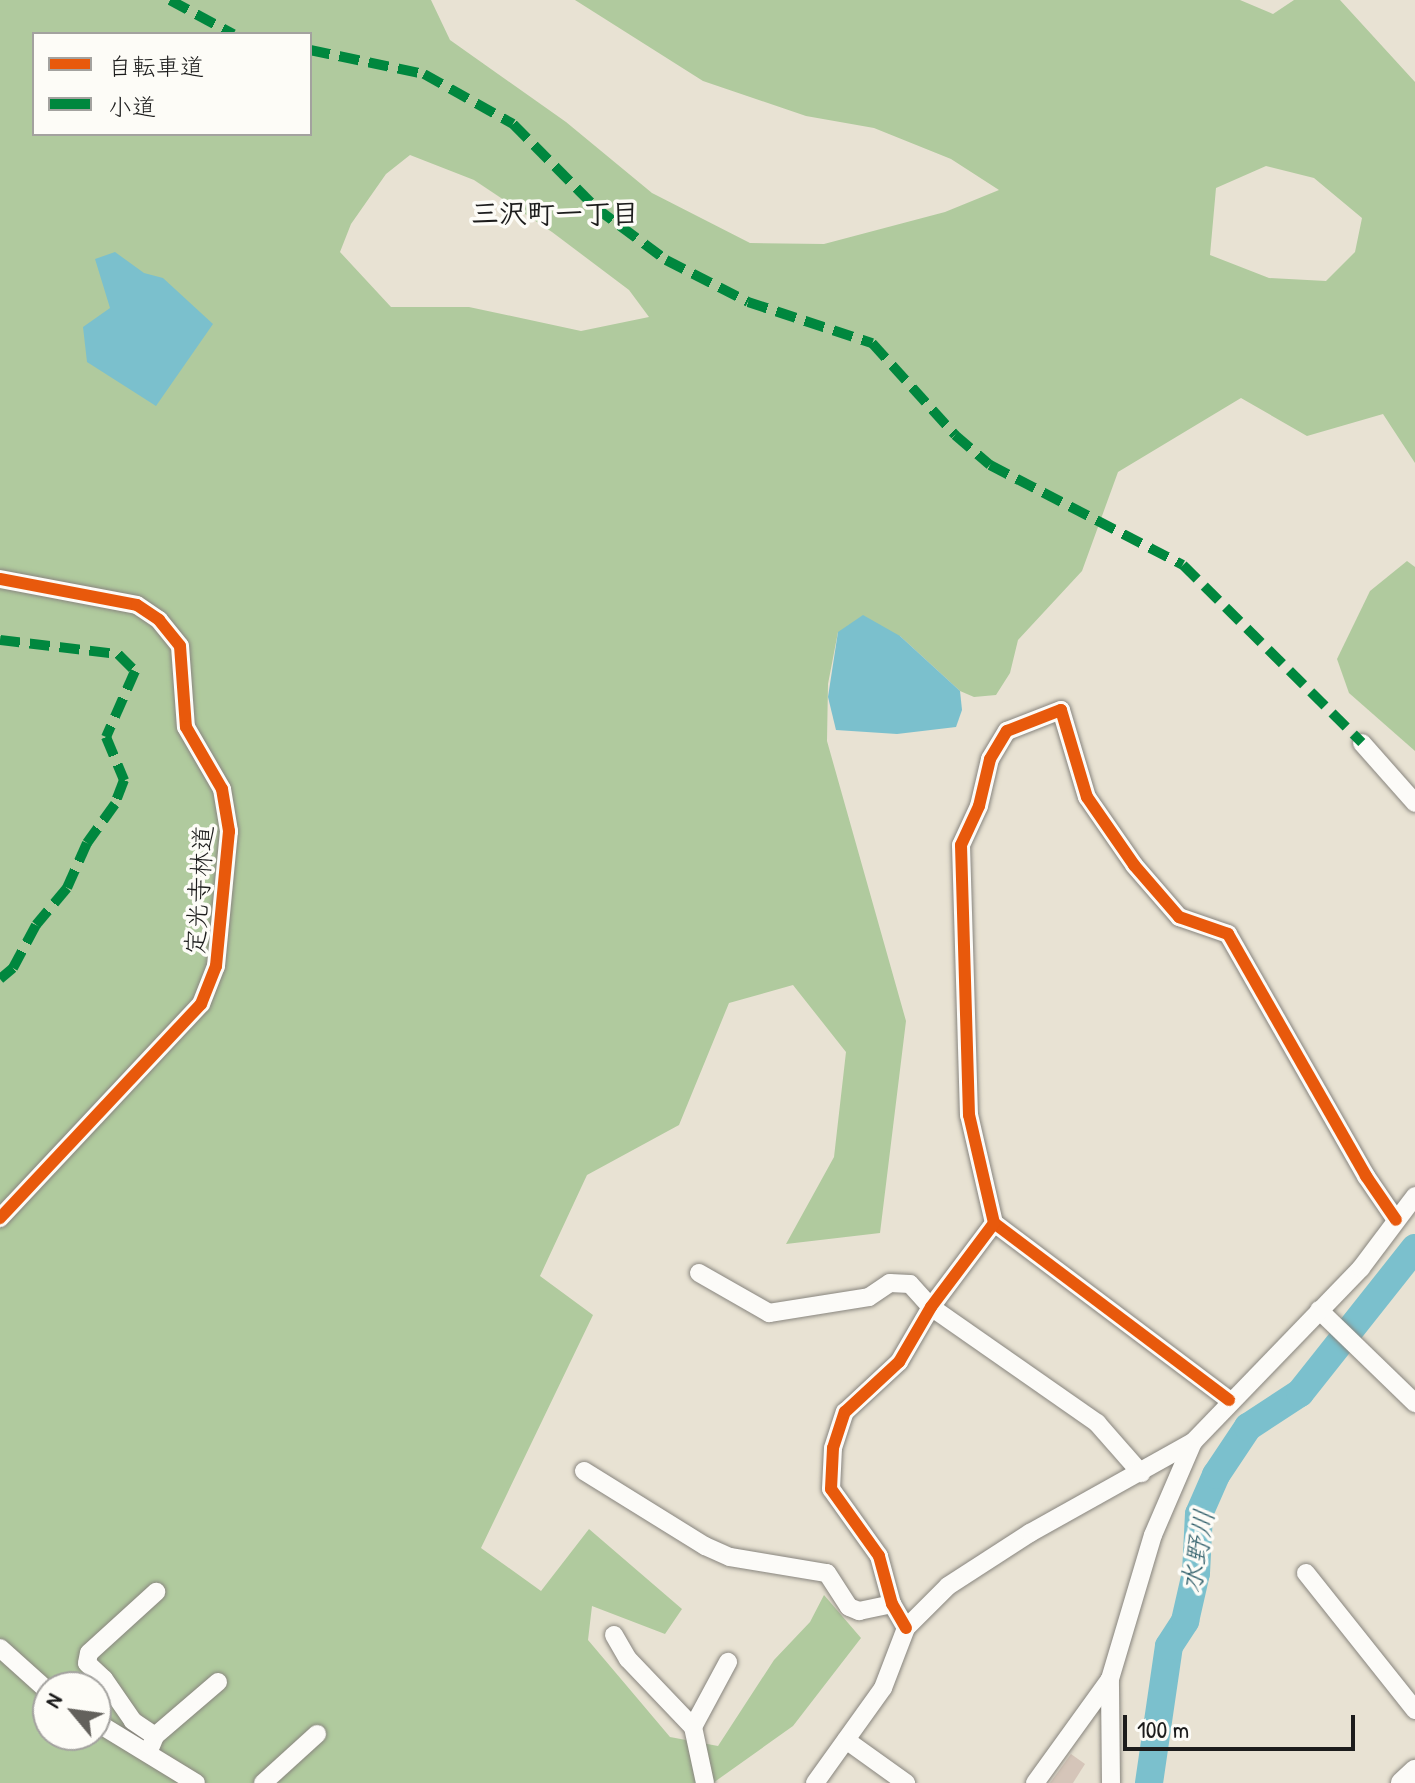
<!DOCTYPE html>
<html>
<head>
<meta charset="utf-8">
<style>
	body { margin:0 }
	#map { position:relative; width:1415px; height:1783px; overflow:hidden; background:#e8e2d3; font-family:"Patrick Hand","Klee One",sans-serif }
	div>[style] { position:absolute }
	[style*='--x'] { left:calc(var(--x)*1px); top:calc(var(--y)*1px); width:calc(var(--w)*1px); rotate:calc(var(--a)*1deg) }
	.forest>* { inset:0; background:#b0ca9e }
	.water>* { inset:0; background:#7bc0cd }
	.river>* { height:28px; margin:-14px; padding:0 14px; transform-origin:14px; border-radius:14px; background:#7bc0cd }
	.building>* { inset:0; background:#d5c5b9 }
	.roads { filter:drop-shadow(0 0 2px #88857e) drop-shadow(0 0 2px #88857e) }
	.minor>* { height:18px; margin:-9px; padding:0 9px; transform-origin:9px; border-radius:9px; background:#fcfbf8 }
	.tertiary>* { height:22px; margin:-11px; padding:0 11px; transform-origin:11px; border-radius:11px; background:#fcfbf8 }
	.quiet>* { height:10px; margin-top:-5px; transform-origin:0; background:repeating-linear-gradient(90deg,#00873e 0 20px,transparent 0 30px) }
	.cycleway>* { height:12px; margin:-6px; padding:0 6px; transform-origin:6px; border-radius:6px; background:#e8590c }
	span { translate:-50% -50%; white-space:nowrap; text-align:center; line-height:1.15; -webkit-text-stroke:7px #fdfcf7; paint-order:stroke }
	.street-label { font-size:26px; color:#1c1c1c }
	.neighbourhood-label { font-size:28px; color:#1c1c1c; font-weight:700 }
	.water-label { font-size:28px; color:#32606b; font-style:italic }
	.legend { position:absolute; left:32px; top:32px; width:280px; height:104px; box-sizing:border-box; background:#fdfcf7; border:2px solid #a3a29f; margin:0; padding:10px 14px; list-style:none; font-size:24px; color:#1c1c1c }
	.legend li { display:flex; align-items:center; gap:16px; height:40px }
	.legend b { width:40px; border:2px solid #a3a29f }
	.north { position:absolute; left:32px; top:1671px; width:80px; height:80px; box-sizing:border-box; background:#fdfcf7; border:2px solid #a3a29f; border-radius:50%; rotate:299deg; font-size:22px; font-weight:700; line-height:32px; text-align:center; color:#1c1c1c }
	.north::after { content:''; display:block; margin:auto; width:28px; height:36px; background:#63615c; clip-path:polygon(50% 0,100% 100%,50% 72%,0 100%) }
	.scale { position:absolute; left:1123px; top:1715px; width:232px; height:36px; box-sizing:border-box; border:4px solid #1c1c1c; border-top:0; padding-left:10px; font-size:24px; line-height:28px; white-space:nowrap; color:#1c1c1c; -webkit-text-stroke:6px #fdfcf7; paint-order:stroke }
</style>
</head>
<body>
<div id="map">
	<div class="forest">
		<i style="clip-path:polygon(evenodd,0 0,431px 0,450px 40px,566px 122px,652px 193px,750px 243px,824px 244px,945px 212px,999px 190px,951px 159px,874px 128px,806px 116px,703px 81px,575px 0,1240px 0,1273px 14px,1294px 0,1340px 0,1415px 82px,1415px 463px,1383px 414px,1307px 436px,1241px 398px,1118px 472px,1082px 571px,1018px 640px,1010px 673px,996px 695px,974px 697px,960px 691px,900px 636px,838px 632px,828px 684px,827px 741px,906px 1021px,880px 1233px,786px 1244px,834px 1157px,846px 1052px,793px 985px,729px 1003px,679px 1125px,587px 1175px,540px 1276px,593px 1315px,481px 1548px,541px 1591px,589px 1529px,682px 1609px,665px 1634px,592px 1606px,588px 1640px,670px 1737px,718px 1746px,774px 1660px,810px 1622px,824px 1595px,861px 1638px,793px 1726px,713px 1783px,0 1783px,0 0,34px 34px,310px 34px,310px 134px,34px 134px,34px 34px,0 0,410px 155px,474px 180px,552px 232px,629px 290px,649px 317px,581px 331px,469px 307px,391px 307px,340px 252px,351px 224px,386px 174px,410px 155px,0 0,1266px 166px,1314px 178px,1362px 218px,1355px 252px,1326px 281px,1269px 278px,1210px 255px,1216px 188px,1266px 166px,0 0,48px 1687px,96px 1687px,96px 1735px,48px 1735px,48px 1687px)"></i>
		<i style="clip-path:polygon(1407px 561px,1415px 567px,1415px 751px,1349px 693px,1337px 659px,1370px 591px)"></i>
	</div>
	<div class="water">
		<i style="clip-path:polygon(115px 252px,144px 273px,163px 278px,213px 324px,156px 406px,87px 362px,83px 327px,110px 308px,95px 259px)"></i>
		<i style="clip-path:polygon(863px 615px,900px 636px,960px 691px,962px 710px,956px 727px,897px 734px,836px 730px,828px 697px,838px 632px)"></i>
	</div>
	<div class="river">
		<i style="--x:1149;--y:1783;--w:138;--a:-81.7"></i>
		<i style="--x:1169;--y:1646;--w:30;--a:-57"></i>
		<i style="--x:1185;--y:1621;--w:49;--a:-77.1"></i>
		<i style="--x:1196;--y:1573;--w:59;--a:-87.1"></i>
		<i style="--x:1199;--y:1514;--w:43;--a:-66.4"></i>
		<i style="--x:1216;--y:1475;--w:58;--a:-56.3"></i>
		<i style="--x:1248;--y:1427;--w:62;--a:-33.2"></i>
		<i style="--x:1300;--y:1393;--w:185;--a:-51.6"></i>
	</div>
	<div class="building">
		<i style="clip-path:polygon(1071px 1754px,1085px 1764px,1073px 1783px,1050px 1783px)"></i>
	</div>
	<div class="roads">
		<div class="minor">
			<i style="--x:0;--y:579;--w:139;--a:10.7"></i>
			<i style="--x:137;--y:605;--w:27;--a:34"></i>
			<i style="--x:159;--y:620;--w:33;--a:51"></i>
			<i style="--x:180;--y:646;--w:81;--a:85.8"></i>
			<i style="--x:186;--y:727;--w:72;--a:59.9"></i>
			<i style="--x:222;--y:789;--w:43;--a:80.5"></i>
			<i style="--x:229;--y:831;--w:136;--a:95.5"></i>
			<i style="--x:216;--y:966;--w:41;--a:111.5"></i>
			<i style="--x:201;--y:1004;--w:294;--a:133.2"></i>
			<i style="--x:1362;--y:743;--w:80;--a:48.5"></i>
			<i style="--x:699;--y:1273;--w:81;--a:29.7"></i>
			<i style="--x:769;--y:1313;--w:101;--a:-9.1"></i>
			<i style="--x:869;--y:1297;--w:25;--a:-34"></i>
			<i style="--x:890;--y:1283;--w:20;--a:3"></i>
			<i style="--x:910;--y:1284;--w:31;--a:48"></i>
			<i style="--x:931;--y:1307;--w:203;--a:34.9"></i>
			<i style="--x:1097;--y:1423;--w:67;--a:48.7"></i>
			<i style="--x:1319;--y:1310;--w:134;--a:44.1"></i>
			<i style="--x:1229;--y:1400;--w:294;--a:-143"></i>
			<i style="--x:994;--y:1223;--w:111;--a:-103"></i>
			<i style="--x:969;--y:1115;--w:270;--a:-91.7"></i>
			<i style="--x:961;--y:845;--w:43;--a:-65.2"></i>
			<i style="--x:979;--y:806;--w:48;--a:-76.8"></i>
			<i style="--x:990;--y:759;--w:33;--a:-59"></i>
			<i style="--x:1007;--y:731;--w:58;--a:-21.3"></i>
			<i style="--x:1061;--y:710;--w:91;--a:73.4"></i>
			<i style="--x:1087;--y:797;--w:83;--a:55.3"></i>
			<i style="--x:1134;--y:865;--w:69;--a:49.1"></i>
			<i style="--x:1179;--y:917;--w:52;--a:19.1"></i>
			<i style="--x:1228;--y:934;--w:279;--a:60.3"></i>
			<i style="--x:1366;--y:1176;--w:53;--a:55.7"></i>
			<i style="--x:584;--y:1471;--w:142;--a:31.8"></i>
			<i style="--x:705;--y:1546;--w:27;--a:24"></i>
			<i style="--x:730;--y:1557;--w:98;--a:9.4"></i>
			<i style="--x:827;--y:1573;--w:40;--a:57.1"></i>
			<i style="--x:849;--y:1607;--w:11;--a:22"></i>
			<i style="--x:859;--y:1611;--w:34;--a:-12"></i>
			<i style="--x:1306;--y:1573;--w:175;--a:51.5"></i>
			<i style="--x:906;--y:1628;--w:28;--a:-120"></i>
			<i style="--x:892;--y:1604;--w:50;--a:-105.2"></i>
			<i style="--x:879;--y:1556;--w:82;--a:-125.6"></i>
			<i style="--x:831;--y:1489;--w:41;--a:-87.2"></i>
			<i style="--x:833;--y:1448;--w:38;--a:-72"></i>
			<i style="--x:845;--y:1412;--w:74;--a:-42.8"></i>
			<i style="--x:899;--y:1362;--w:64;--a:-59.8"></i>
			<i style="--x:931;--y:1307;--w:105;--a:-53.1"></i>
			<i style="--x:614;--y:1635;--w:28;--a:60"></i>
			<i style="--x:628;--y:1659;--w:94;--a:46.3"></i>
			<i style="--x:693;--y:1727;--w:57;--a:77.9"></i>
			<i style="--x:0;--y:1648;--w:64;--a:41.9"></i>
			<i style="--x:96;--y:1722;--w:117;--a:31.4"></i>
			<i style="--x:693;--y:1727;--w:74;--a:-61.7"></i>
			<i style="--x:155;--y:1736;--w:27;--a:-146"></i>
			<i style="--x:133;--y:1721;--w:51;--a:-124.6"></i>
			<i style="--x:104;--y:1679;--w:23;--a:-137"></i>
			<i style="--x:87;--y:1663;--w:10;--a:-79"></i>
			<i style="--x:89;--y:1653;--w:91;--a:-42.3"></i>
			<i style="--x:846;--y:1740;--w:74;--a:35.6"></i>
			<i style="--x:151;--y:1746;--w:11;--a:-68"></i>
			<i style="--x:155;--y:1736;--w:83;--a:-40.6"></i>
			<i style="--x:263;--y:1783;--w:73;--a:-42.2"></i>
			<i style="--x:815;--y:1783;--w:117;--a:-54.4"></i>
			<i style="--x:883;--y:1688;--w:64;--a:-69"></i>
			<i style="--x:906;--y:1628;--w:59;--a:-45"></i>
			<i style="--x:948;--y:1586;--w:98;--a:-32.9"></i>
			<i style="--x:1030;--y:1533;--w:187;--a:-29.2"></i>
			<i style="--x:1193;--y:1442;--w:242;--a:-46"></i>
			<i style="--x:1361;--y:1268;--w:90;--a:-53.1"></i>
			<i style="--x:1035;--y:1783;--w:128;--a:-54.2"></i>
			<i style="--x:1111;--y:1783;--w:104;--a:-90.6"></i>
			<i style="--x:1110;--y:1679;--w:150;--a:-73.4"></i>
			<i style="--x:1153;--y:1535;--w:101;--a:-66.7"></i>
		</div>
		<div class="tertiary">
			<i style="--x:1402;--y:1783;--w:18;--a:-43"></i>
		</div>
	</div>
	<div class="quiet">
		<i style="--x:170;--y:0;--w:72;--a:28.4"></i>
		<i style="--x:310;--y:50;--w:116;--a:11.9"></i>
		<i style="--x:424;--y:74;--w:102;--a:29.3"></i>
		<i style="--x:513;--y:124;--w:118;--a:45.3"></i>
		<i style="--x:596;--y:208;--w:87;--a:36.6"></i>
		<i style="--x:666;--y:260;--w:92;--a:27.1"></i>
		<i style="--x:748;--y:302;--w:131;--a:18.3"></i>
		<i style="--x:872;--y:343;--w:124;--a:47.9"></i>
		<i style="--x:955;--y:435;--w:46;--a:40.6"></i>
		<i style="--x:990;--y:465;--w:217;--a:27.4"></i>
		<i style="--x:1183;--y:565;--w:252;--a:44.8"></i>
		<i style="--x:0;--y:640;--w:119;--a:6.8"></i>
		<i style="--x:118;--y:654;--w:24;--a:45"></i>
		<i style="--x:135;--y:671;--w:72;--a:113.7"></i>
		<i style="--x:106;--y:737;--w:47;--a:67.3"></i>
		<i style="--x:124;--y:780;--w:26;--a:111"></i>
		<i style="--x:115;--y:804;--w:48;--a:125.7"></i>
		<i style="--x:87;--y:843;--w:49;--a:114"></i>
		<i style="--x:67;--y:888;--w:48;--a:130"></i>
		<i style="--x:36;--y:925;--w:49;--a:118.1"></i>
		<i style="--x:13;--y:968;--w:17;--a:140"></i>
	</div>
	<div class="cycleway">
		<i style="--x:0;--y:579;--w:139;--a:10.7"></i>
		<i style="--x:137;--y:605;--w:27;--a:34"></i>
		<i style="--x:159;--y:620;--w:33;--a:51"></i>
		<i style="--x:180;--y:646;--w:81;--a:85.8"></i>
		<i style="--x:186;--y:727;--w:72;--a:59.9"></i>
		<i style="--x:222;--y:789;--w:43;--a:80.5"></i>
		<i style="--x:229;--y:831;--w:136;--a:95.5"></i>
		<i style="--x:216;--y:966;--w:41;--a:111.5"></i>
		<i style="--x:201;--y:1004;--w:294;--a:133.2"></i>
		<i style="--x:1229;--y:1400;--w:294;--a:-143"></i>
		<i style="--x:994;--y:1223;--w:111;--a:-103"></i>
		<i style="--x:969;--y:1115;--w:270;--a:-91.7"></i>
		<i style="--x:961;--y:845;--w:43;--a:-65.2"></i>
		<i style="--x:979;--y:806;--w:48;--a:-76.8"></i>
		<i style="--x:990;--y:759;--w:33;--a:-59"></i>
		<i style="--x:1007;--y:731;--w:58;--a:-21.3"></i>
		<i style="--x:1061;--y:710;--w:91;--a:73.4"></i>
		<i style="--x:1087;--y:797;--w:83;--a:55.3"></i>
		<i style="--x:1134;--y:865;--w:69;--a:49.1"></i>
		<i style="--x:1179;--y:917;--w:52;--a:19.1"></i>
		<i style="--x:1228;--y:934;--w:279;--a:60.3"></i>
		<i style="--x:1366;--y:1176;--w:53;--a:55.7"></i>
		<i style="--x:906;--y:1628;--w:28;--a:-120"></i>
		<i style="--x:892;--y:1604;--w:50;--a:-105.2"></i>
		<i style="--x:879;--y:1556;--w:82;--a:-125.6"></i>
		<i style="--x:831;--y:1489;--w:41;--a:-87.2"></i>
		<i style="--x:833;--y:1448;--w:38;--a:-72"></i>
		<i style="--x:845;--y:1412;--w:74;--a:-42.8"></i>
		<i style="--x:899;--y:1362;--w:64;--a:-59.8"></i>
		<i style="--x:931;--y:1307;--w:105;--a:-53.1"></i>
	</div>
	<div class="street-label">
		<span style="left:199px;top:890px;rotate:-86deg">定光寺林道</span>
	</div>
	<div class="neighbourhood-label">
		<span style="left:555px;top:213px">三沢町一丁目</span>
	</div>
	<div class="water-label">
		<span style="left:1197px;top:1551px;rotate:-80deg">水野川</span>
	</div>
	<ul class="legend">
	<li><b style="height:10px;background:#e8590c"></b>自転車道</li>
	<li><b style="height:10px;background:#00873e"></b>小道</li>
	</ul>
	<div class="north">N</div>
	<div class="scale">100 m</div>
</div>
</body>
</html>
